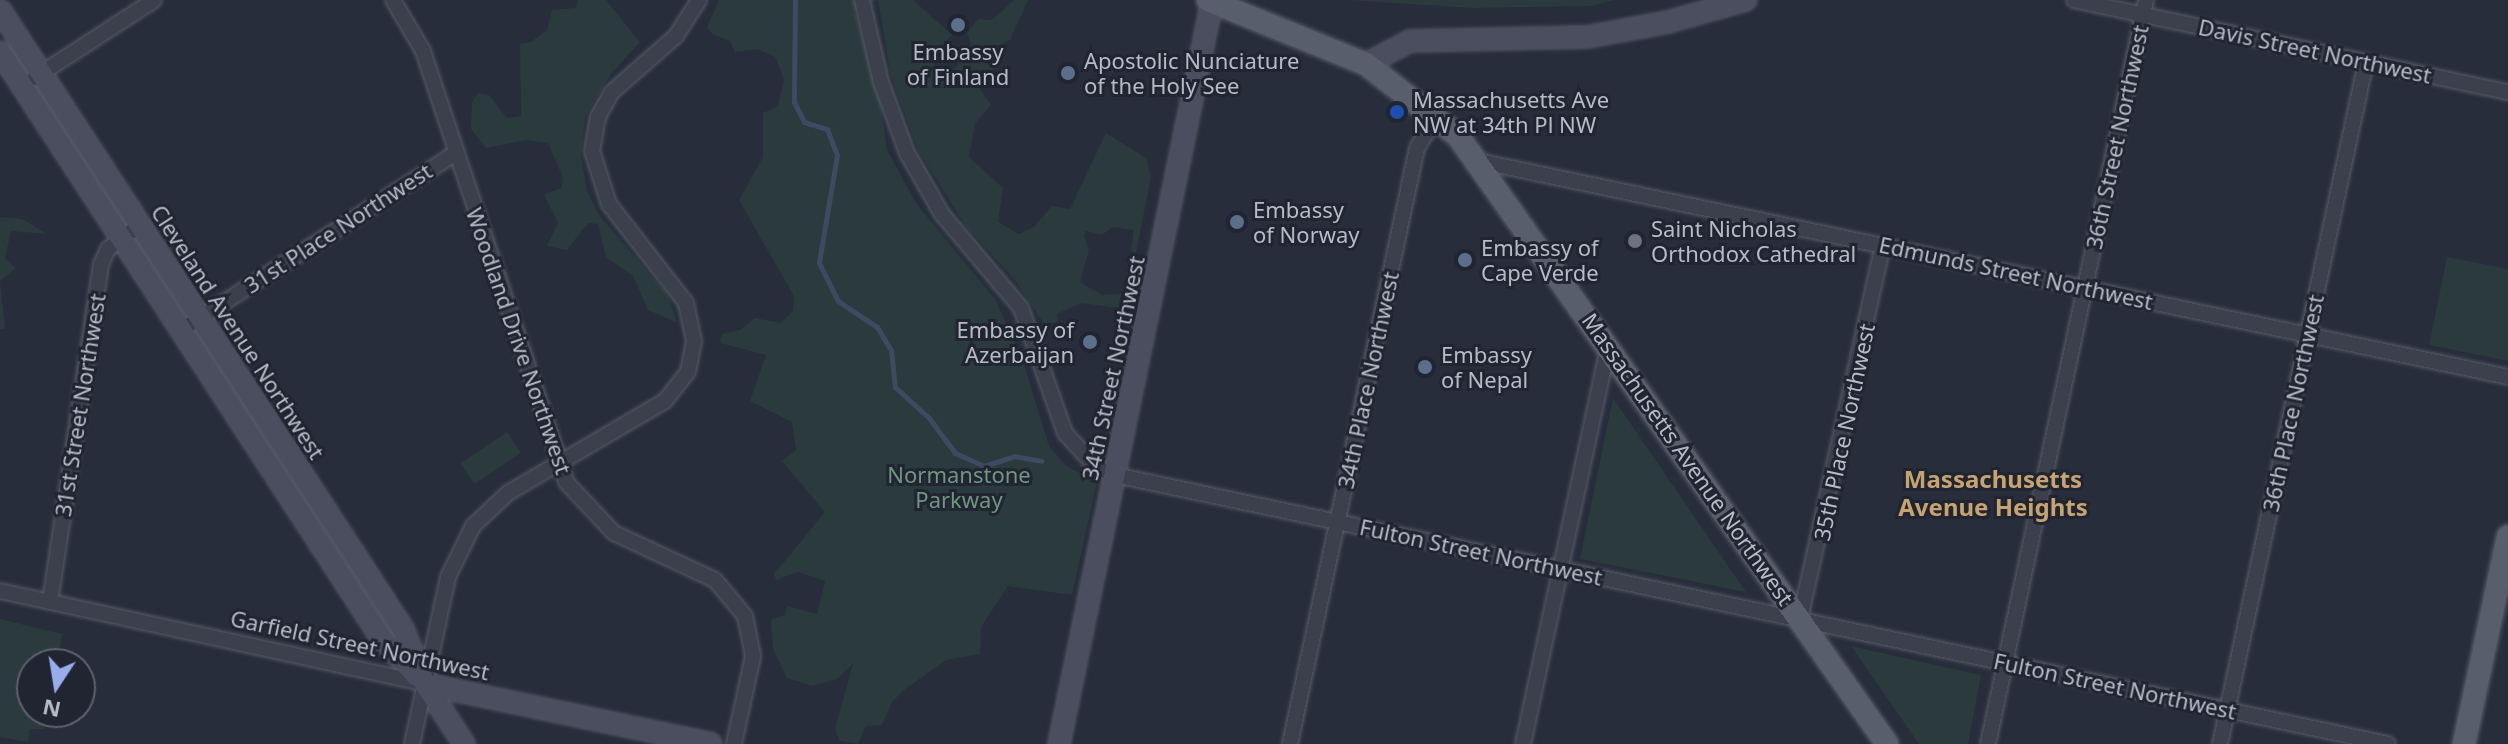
<!DOCTYPE html>
<html>
<head>
<meta charset="utf-8">
<style>
	body { margin:0 }
	#map { position:relative; width:2508px; height:744px; overflow:hidden; background:#272d3b; font-family:"Noto Sans",sans-serif }
	div>[style] { position:absolute }
	[style*='--x'] { left:calc(var(--x)*1px); top:calc(var(--y)*1px); width:calc(var(--w)*1px); rotate:calc(var(--a)*1deg) }
	.green>* { inset:0; background:#2a3a3d; transform-origin:0 0 }
	.stream>* { height:5px; margin:-2.5px; padding:0 2.5px; transform-origin:2.5px; border-radius:2.5px; background:#404962 }
	.roads { filter:drop-shadow(0 0 2px #565b67) drop-shadow(0 0 2px #565b67) }
	.street>* { height:14px; margin:-7px; padding:0 7px; transform-origin:7px; border-radius:7px; background:#3b404c }
	.secondary>* { height:20px; margin:-10px; padding:0 10px; transform-origin:10px; border-radius:10px; background:#4a4e5e }
	.primary>* { height:22px; margin:-11px; padding:0 11px; transform-origin:11px; border-radius:11px; background:#595e6c }
	.dots>* { width:22px; height:22px; translate:-50% -50%; box-sizing:border-box; border:4px solid #202531; border-radius:50% }
	span { translate:-50% -50%; white-space:nowrap; text-align:center; line-height:1.15; -webkit-text-stroke:6px #202531; paint-order:stroke }
	.poi-label { font-size:22px; color:#b7bbc7 }
	.left { translate:0 -50%; text-align:left }
	.right { translate:-100% -50%; text-align:right }
	.street-label { font-size:22px; color:#b7bbc7 }
	.park-label { font-size:22px; color:#71957e }
	.neighbourhood-label { font-size:24px; color:#c7a371; font-weight:700 }
	.north { position:absolute; left:16px; top:648px; width:80px; height:80px; box-sizing:border-box; background:#202531; border:2px solid #5c616d; border-radius:50%; rotate:192deg; font-size:22px; font-weight:700; line-height:32px; text-align:center; color:#b7bbc7 }
	.north::after { content:''; display:block; margin:auto; width:28px; height:36px; background:#98adeb; clip-path:polygon(50% 0,100% 100%,50% 72%,0 100%) }
</style>
</head>
<body>
<div id="map">
	<div class="green">
		<i style="clip-path:polygon(578px 0,606px 0,640px 42px,610px 75px,585px 117px,581px 156px,587px 191px,599px 215px,668px 295px,677px 323px,648px 310px,633px 276px,606px 257px,598px 224px,588px 223px,567px 250px,547px 246px,558px 223px,544px 195px,561px 188px,563px 178px,548px 143px,526px 140px,486px 148px,471px 129px,472px 102px,478px 93px,489px 95px,507px 118px,521px 116px,520px 44px,531px 42px,547px 30px,552px 10px,575px 8px)"></i>
		<i style="clip-path:polygon(719px 0,878px 0,854px 10px,879px 93px,887px 150px,916px 203px,995px 299px,1022px 358px,1049px 446px,1066px 466px,1097px 482px,1072px 595px,1008px 586px,981px 627px,980px 654px,946px 660px,904px 690px,892px 702px,882px 725px,866px 726px,858px 744px,840px 741px,835px 729px,853px 664px,837px 679px,812px 686px,787px 678px,773px 649px,771px 619px,785px 615px,787px 606px,817px 614px,825px 581px,798px 572px,776px 580px,774px 574px,825px 512px,782px 461px,796px 450px,792px 422px,750px 401px,766px 355px,720px 343px,722px 334px,740px 330px,755px 318px,781px 323px,793px 311px,794px 296px,739px 200px,763px 157px,763px 113px,778px 106px,784px 79px,775px 57px,758px 49px,735px 52px,730px 41px,712px 34px,707px 27px)"></i>
		<i style="clip-path:polygon(878px 0,913px 0,952px 35px,933px 54px,933px 64px,943px 72px,955px 69px,971px 45px,967px 33px,978px 19px,992px 20px,1014px 0,1028px 0,1010px 40px,977px 55px,994px 69px,978px 86px,991px 105px,975px 124px,969px 157px,1003px 188px,998px 222px,1019px 234px,1034px 227px,1052px 206px,1070px 209px,1106px 133px,1146px 158px,1151px 177px,1136px 253px,1131px 251px,1134px 230px,1113px 227px,1102px 235px,1086px 231px,1084px 235px,1089px 250px,1080px 282px,1102px 295px,1121px 294px,1118px 308px,1081px 303px,1057px 314px,1058px 321px,1046px 327px,1014px 279px,965px 225px,918px 150px,891px 76px)"></i>
		<i style="clip-path:polygon(1348px 0,1614px 0,1591px 6px,1472px 8px)"></i>
		<i style="clip-path:polygon(0 217px,22px 219px,47px 234px,11px 231px,5px 258px,16px 268px,0 281px,5px 329px,0 329px)"></i>
		<i style="clip-path:polygon(2447px 257px,2508px 269px,2508px 361px,2429px 345px)"></i>
		<i style="clip-path:polygon(1613px 398px,1746px 592px,1580px 559px)"></i>
		<i style="left:507px;top:432px;width:25px;height:56px;rotate:56deg"></i>
		<i style="clip-path:polygon(0 619px,62px 634px,57px 664px,32px 664px,32px 712px,48px 712px,45px 729px,30px 729px,28px 742px,0 737px)"></i>
		<i style="clip-path:polygon(1851px 646px,1981px 675px,1968px 744px,1919px 744px)"></i>
	</div>
	<div class="stream">
		<i style="--x:795;--y:0;--w:102;--a:90.6"></i>
		<i style="--x:794;--y:102;--w:22;--a:63"></i>
		<i style="--x:804;--y:122;--w:24;--a:17"></i>
		<i style="--x:827;--y:129;--w:28;--a:69"></i>
		<i style="--x:837;--y:155;--w:109;--a:99.5"></i>
		<i style="--x:819;--y:263;--w:42;--a:63.4"></i>
		<i style="--x:838;--y:301;--w:47;--a:33.7"></i>
		<i style="--x:877;--y:327;--w:27;--a:59"></i>
		<i style="--x:891;--y:350;--w:37;--a:84"></i>
		<i style="--x:895;--y:387;--w:46;--a:42.4"></i>
		<i style="--x:929;--y:418;--w:44;--a:53.4"></i>
		<i style="--x:955;--y:453;--w:32;--a:24"></i>
		<i style="--x:984;--y:466;--w:32;--a:-18"></i>
		<i style="--x:1014;--y:456;--w:28;--a:10"></i>
	</div>
	<div class="roads">
		<div class="street">
			<i style="--x:393;--y:0;--w:59;--a:59.5"></i>
			<i style="--x:423;--y:51;--w:454;--a:71.6"></i>
			<i style="--x:566;--y:482;--w:70;--a:46.7"></i>
			<i style="--x:614;--y:533;--w:111;--a:25"></i>
			<i style="--x:715;--y:580;--w:47;--a:50.2"></i>
			<i style="--x:745;--y:616;--w:41;--a:78.7"></i>
			<i style="--x:753;--y:656;--w:90;--a:102.2"></i>
			<i style="--x:862;--y:0;--w:84;--a:77"></i>
			<i style="--x:881;--y:82;--w:76;--a:69.9"></i>
			<i style="--x:907;--y:153;--w:70;--a:60.2"></i>
			<i style="--x:942;--y:214;--w:123;--a:50"></i>
			<i style="--x:1021;--y:308;--w:133;--a:70.6"></i>
			<i style="--x:1065;--y:433;--w:46;--a:47.6"></i>
			<i style="--x:1096;--y:467;--w:21;--a:23"></i>
			<i style="--x:1115;--y:475;--w:1301;--a:11.93"></i>
			<i style="--x:2074;--y:0;--w:444;--a:12"></i>
			<i style="--x:34;--y:78;--w:143;--a:-33"></i>
			<i style="--x:1478;--y:161;--w:1052;--a:11.84"></i>
			<i style="--x:181;--y:330;--w:327;--a:-32.8"></i>
			<i style="--x:0;--y:591;--w:435;--a:12.3"></i>
			<i style="--x:50;--y:602;--w:342;--a:-81.4"></i>
			<i style="--x:101;--y:264;--w:17;--a:-65"></i>
			<i style="--x:108;--y:249;--w:40;--a:-37"></i>
			<i style="--x:1800;--y:619;--w:383;--a:-77.5"></i>
			<i style="--x:412;--y:744;--w:171;--a:-77.8"></i>
			<i style="--x:448;--y:577;--w:57;--a:-63.9"></i>
			<i style="--x:473;--y:526;--w:48;--a:-43.3"></i>
			<i style="--x:508;--y:493;--w:182;--a:-30.4"></i>
			<i style="--x:665;--y:401;--w:37;--a:-52"></i>
			<i style="--x:688;--y:372;--w:32;--a:-79"></i>
			<i style="--x:694;--y:341;--w:39;--a:-102"></i>
			<i style="--x:686;--y:303;--w:125;--a:-127.9"></i>
			<i style="--x:609;--y:204;--w:56;--a:-107.8"></i>
			<i style="--x:592;--y:151;--w:35;--a:-80"></i>
			<i style="--x:598;--y:117;--w:29;--a:-61"></i>
			<i style="--x:612;--y:92;--w:85;--a:-41.2"></i>
			<i style="--x:676;--y:36;--w:43;--a:-57.4"></i>
			<i style="--x:1290;--y:744;--w:609;--a:-77.97"></i>
			<i style="--x:1417;--y:148;--w:38;--a:-58"></i>
			<i style="--x:1523;--y:744;--w:407;--a:-77.9"></i>
			<i style="--x:1988;--y:744;--w:761;--a:-78.01"></i>
			<i style="--x:2220;--y:744;--w:697;--a:-77.92"></i>
		</div>
		<div class="secondary">
			<i style="--x:0;--y:10;--w:739;--a:56.93"></i>
			<i style="--x:403;--y:629;--w:59;--a:68.2"></i>
			<i style="--x:425;--y:684;--w:72;--a:57"></i>
			<i style="--x:0;--y:52;--w:700;--a:56.95"></i>
			<i style="--x:382;--y:639;--w:51;--a:46.6"></i>
			<i style="--x:1366;--y:64;--w:50;--a:-27.6"></i>
			<i style="--x:1410;--y:41;--w:177;--a:-1.3"></i>
			<i style="--x:1587;--y:37;--w:82;--a:-10.5"></i>
			<i style="--x:1668;--y:22;--w:81;--a:-15.8"></i>
			<i style="--x:425;--y:684;--w:292;--a:11.8"></i>
			<i style="--x:1059;--y:744;--w:758;--a:-78.35"></i>
		</div>
		<div class="primary">
			<i style="--x:1208;--y:0;--w:170;--a:22.1"></i>
			<i style="--x:1366;--y:64;--w:117;--a:38"></i>
			<i style="--x:1458;--y:136;--w:744;--a:54.79"></i>
			<i style="--x:2464;--y:744;--w:212;--a:-78"></i>
		</div>
	</div>
	<div class="dots">
		<i style="left:958px;top:25px;background:#5c6f8a"></i>
		<i style="left:1068px;top:73px;background:#5c6f8a"></i>
		<i style="left:1397px;top:112px;background:#1a4fb4"></i>
		<i style="left:1237px;top:222px;background:#5c6f8a"></i>
		<i style="left:1635px;top:241px;background:#6b7280"></i>
		<i style="left:1465px;top:260px;background:#5c6f8a"></i>
		<i style="left:1090px;top:342px;background:#5c6f8a"></i>
		<i style="left:1425px;top:367px;background:#5c6f8a"></i>
	</div>
	<div class="poi-label">
		<span style="left:958px;top:64px">Embassy<br>of Finland</span>
		<span class="left" style="left:1084px;top:73px">Apostolic Nunciature<br>of the Holy See</span>
		<span class="left" style="left:1413px;top:112px">Massachusetts Ave<br>NW at 34th Pl NW</span>
		<span class="left" style="left:1253px;top:222px">Embassy<br>of Norway</span>
		<span class="left" style="left:1651px;top:241px">Saint Nicholas<br>Orthodox Cathedral</span>
		<span class="left" style="left:1481px;top:260px">Embassy of<br>Cape Verde</span>
		<span class="right" style="left:1074px;top:342px">Embassy of<br>Azerbaijan</span>
		<span class="left" style="left:1441px;top:367px">Embassy<br>of Nepal</span>
	</div>
	<div class="street-label">
		<span style="left:2315px;top:51px;rotate:12deg">Davis Street Northwest</span>
		<span style="left:2117px;top:137px;rotate:-78deg">36th Street Northwest</span>
		<span style="left:338px;top:228px;rotate:-33deg">31st Place Northwest</span>
		<span style="left:2016px;top:273px;rotate:12deg">Edmunds Street Northwest</span>
		<span style="left:238px;top:332px;rotate:57deg">Cleveland Avenue Northwest</span>
		<span style="left:519px;top:341px;rotate:71deg">Woodland Drive Northwest</span>
		<span style="left:1113px;top:368px;rotate:-78deg">34th Street Northwest</span>
		<span style="left:1368px;top:380px;rotate:-78deg">34th Place Northwest</span>
		<span style="left:2293px;top:403px;rotate:-78deg">36th Place Northwest</span>
		<span style="left:80px;top:405px;rotate:-81deg">31st Street Northwest</span>
		<span style="left:1844px;top:432px;rotate:-78deg">35th Place Northwest</span>
		<span style="left:1688px;top:459px;rotate:55deg">Massachusetts Avenue Northwest</span>
		<span style="left:1481px;top:552px;rotate:12deg">Fulton Street Northwest</span>
		<span style="left:360px;top:645px;rotate:12deg">Garfield Street Northwest</span>
		<span style="left:2115px;top:686px;rotate:12deg">Fulton Street Northwest</span>
	</div>
	<div class="park-label">
		<span style="left:959px;top:487px">Normanstone<br>Parkway</span>
	</div>
	<div class="neighbourhood-label">
		<span style="left:1993px;top:493px">Massachusetts<br>Avenue Heights</span>
	</div>
	<div class="north">N</div>
</div>
</body>
</html>
